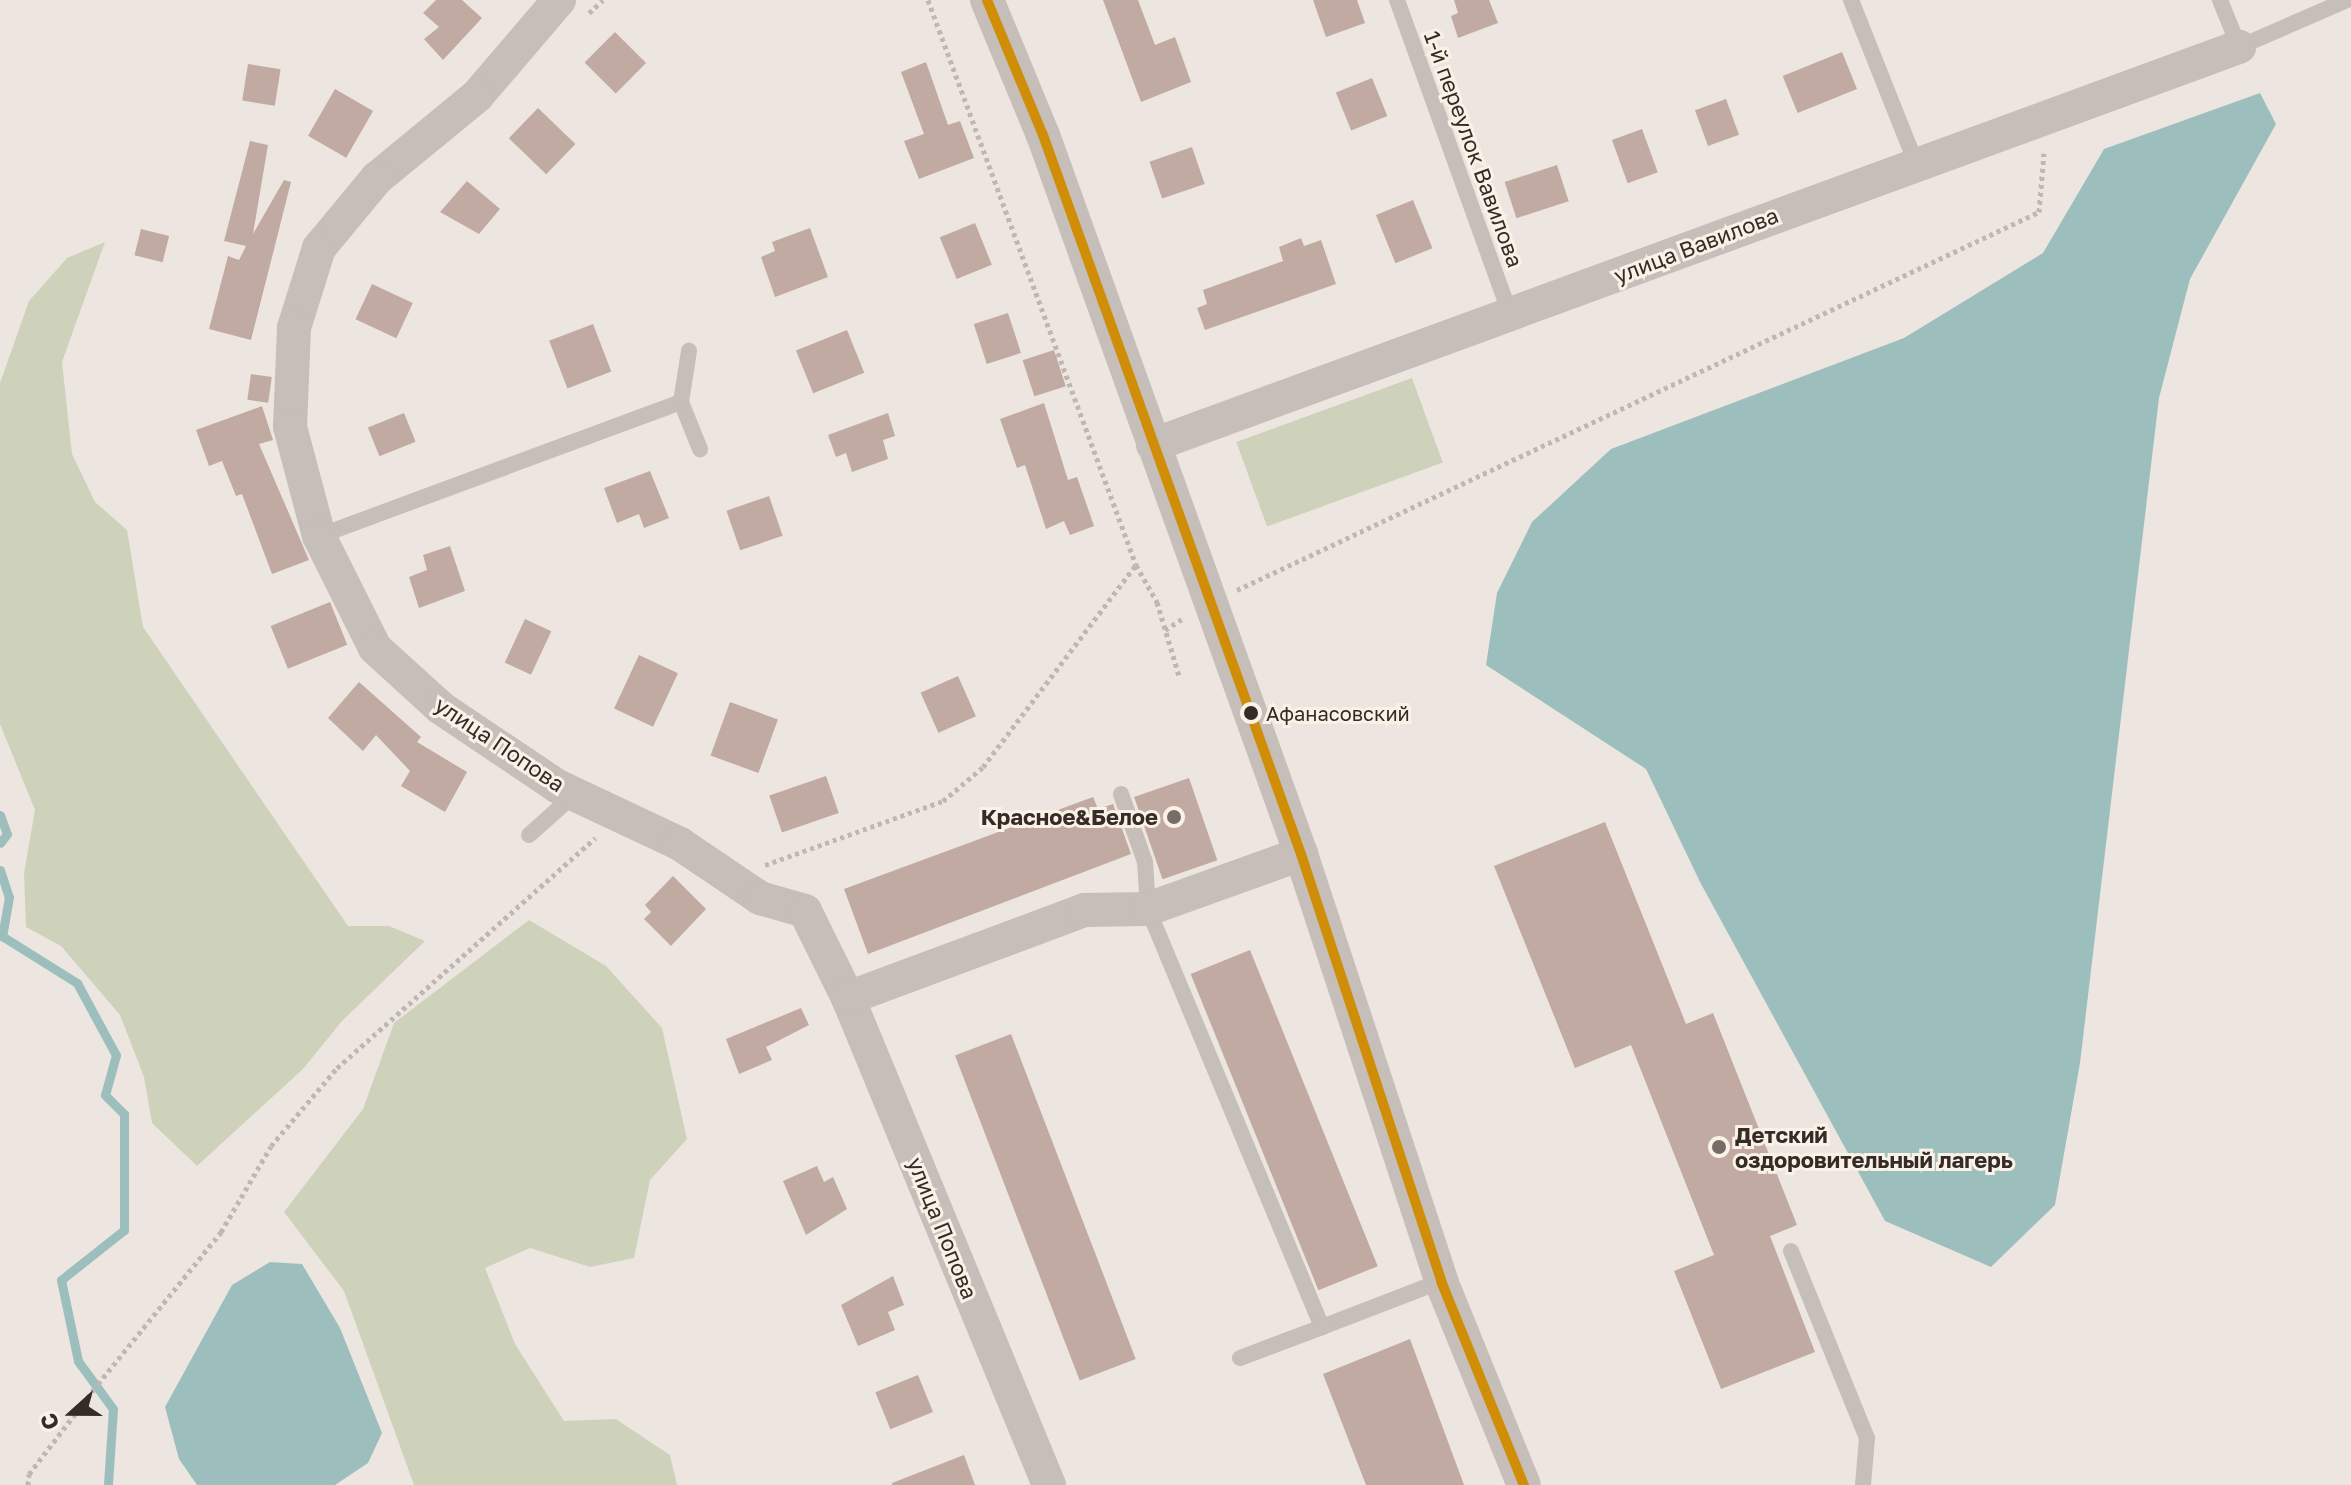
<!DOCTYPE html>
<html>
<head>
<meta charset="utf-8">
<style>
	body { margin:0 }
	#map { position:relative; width:2351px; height:1485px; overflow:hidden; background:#ede6e0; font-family:"Golos Text",sans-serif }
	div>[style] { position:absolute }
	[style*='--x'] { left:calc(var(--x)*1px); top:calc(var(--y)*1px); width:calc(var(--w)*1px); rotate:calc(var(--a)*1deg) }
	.green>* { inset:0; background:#ced2ba; transform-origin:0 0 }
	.water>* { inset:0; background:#9cbfbe }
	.stream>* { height:9px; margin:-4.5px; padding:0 4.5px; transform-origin:4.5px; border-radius:4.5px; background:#9cbfbe }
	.building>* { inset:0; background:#c0aaa1; transform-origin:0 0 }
	.path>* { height:5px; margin-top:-2.5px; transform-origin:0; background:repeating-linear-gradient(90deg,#beb7b2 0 4px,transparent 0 8px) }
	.lane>* { height:16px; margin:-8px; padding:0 8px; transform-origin:8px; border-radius:8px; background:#c5beb9 }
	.street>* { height:34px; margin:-17px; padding:0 17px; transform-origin:17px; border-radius:17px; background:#c5beb9 }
	.bus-1>* { height:10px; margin:-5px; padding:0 5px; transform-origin:5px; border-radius:5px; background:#d08e08 }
	.dots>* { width:22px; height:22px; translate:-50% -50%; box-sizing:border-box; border:4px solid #faf1e7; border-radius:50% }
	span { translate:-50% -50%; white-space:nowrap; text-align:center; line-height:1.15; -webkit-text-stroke:6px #faf1e7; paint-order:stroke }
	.bus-label { font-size:20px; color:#362c27 }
	.left { translate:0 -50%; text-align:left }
	.street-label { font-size:22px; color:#362c27 }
	.poi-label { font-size:22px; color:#362c27; font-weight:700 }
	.right { translate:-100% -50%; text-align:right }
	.north { position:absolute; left:32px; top:1373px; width:80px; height:80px; -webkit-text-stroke:6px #faf1e7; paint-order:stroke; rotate:249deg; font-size:22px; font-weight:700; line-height:32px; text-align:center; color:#362c27 }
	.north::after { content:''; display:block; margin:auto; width:28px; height:36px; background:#362c27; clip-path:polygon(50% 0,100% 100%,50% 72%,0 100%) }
</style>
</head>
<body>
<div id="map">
	<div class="green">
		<i style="clip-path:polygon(105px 242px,62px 362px,72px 454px,95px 502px,127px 530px,143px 627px,348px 926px,389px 926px,425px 941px,342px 1021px,303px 1069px,197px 1166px,152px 1123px,144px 1077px,120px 1015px,61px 946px,26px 927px,24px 873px,35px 810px,0 724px,0 383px,29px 301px,67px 258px)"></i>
		<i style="left:1412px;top:378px;width:90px;height:187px;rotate:70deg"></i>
		<i style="clip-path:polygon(529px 920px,606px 966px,662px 1028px,687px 1139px,650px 1180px,634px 1258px,590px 1267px,530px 1248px,485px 1268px,515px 1344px,564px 1421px,616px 1419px,670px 1455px,677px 1485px,414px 1485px,344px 1291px,284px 1212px,363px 1109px,394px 1023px)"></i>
	</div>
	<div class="water">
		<i style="clip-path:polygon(2260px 93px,2276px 124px,2190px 279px,2159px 398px,2080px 1063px,2055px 1205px,1991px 1267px,1885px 1221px,1700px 882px,1646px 769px,1486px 665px,1497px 593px,1532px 522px,1611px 449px,1904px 338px,2043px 253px,2104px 149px)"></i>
		<i style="clip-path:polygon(270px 1262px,302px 1264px,340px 1328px,382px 1433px,368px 1463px,335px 1485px,197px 1485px,179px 1459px,165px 1407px,232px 1285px)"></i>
	</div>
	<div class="stream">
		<i style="--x:0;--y:815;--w:20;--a:70"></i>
		<i style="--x:7;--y:834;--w:11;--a:128"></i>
		<i style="--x:0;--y:870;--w:28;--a:72"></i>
		<i style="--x:9;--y:897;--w:40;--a:100"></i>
		<i style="--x:2;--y:936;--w:89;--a:32.1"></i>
		<i style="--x:77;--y:983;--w:82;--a:61.6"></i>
		<i style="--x:116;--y:1055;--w:41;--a:105.4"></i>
		<i style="--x:105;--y:1095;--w:27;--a:45"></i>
		<i style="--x:124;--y:1114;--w:116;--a:90"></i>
		<i style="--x:124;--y:1230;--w:80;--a:141.6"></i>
		<i style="--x:61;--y:1280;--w:83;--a:78.1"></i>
		<i style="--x:78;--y:1361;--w:59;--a:53.9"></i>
		<i style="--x:113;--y:1409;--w:76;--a:93.8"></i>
	</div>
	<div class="building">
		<i style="clip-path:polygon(436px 0,462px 0,482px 18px,443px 60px,424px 39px,439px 27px,423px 13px)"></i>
		<i style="clip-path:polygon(1103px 0,1138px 0,1155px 45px,1175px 37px,1191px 82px,1141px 102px)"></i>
		<i style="clip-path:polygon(1313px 0,1357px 0,1365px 23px,1326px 37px)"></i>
		<i style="clip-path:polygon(1454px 0,1489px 0,1498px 23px,1458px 38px,1451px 16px,1458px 13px)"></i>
		<i style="left:615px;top:32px;width:44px;height:43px;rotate:45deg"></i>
		<i style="left:1842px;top:52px;width:40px;height:64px;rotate:68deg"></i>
		<i style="clip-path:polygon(926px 62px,948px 125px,960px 121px,974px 158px,919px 179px,904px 141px,924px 134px,901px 72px)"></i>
		<i style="left:248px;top:64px;width:33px;height:37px;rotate:9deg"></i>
		<i style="left:1372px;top:78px;width:41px;height:39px;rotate:68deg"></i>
		<i style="left:335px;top:89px;width:44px;height:54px;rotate:30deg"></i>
		<i style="left:1726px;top:99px;width:38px;height:33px;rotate:70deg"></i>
		<i style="left:538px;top:108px;width:52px;height:42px;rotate:44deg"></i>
		<i style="left:1642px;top:129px;width:46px;height:32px;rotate:70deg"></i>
		<i style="clip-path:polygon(250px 141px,268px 145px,253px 234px,284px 180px,291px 182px,251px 340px,209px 329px,228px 256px,239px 260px,246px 246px,224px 241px)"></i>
		<i style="left:1192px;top:147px;width:39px;height:45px;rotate:71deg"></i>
		<i style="left:1557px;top:165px;width:38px;height:55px;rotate:72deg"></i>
		<i style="clip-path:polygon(467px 181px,500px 209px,479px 234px,440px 212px)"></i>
		<i style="left:1413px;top:200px;width:52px;height:40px;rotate:68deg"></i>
		<i style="left:975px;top:223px;width:45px;height:38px;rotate:68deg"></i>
		<i style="clip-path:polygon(810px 228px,828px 277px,775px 297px,761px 257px,775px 251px,772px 242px)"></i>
		<i style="left:141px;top:229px;width:29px;height:27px;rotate:14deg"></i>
		<i style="clip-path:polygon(1301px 238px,1304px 246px,1321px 240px,1336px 284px,1205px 330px,1197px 308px,1207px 304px,1203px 290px,1283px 261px,1279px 247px)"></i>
		<i style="left:372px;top:284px;width:45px;height:39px;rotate:25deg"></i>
		<i style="left:1008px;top:313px;width:42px;height:36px;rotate:72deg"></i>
		<i style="left:593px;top:324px;width:51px;height:47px;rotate:69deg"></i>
		<i style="left:847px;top:330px;width:46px;height:55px;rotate:68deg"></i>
		<i style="left:1054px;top:350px;width:38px;height:33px;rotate:72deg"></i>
		<i style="left:251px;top:374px;width:21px;height:26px;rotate:8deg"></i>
		<i style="clip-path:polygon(1044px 403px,1068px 480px,1077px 477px,1094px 526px,1070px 535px,1064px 521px,1046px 529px,1025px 465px,1017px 468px,1000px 419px)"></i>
		<i style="clip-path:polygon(262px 406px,273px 440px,259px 444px,309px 560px,272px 574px,242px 494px,236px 496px,222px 461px,209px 466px,196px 430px)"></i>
		<i style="left:404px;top:413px;width:31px;height:39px;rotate:68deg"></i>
		<i style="clip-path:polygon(888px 413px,895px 436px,883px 440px,888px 459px,852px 472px,846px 453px,836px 457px,828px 435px)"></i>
		<i style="clip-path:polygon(650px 471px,669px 518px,644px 528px,639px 514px,617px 523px,604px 488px)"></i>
		<i style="left:769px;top:496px;width:42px;height:45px;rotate:71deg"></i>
		<i style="clip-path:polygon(450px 546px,465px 591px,419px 608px,409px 577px,427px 570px,423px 555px)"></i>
		<i style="left:330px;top:602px;width:46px;height:64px;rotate:68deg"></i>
		<i style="left:525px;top:619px;width:29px;height:48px;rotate:25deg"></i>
		<i style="left:639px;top:655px;width:43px;height:59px;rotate:25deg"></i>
		<i style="left:958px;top:676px;width:44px;height:41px;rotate:66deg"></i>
		<i style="clip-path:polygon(359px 682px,421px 737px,417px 742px,467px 772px,445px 812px,401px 786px,410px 771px,376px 735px,363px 751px,328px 718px)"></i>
		<i style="left:730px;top:702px;width:51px;height:57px;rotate:20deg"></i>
		<i style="left:826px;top:776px;width:39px;height:60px;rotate:71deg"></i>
		<i style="left:1189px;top:778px;width:87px;height:58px;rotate:71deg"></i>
		<i style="clip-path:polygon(1093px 797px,1098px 809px,1113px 804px,1131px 854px,868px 954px,844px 889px)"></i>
		<i style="clip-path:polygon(1605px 822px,1686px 1024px,1713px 1013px,1797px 1225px,1770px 1236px,1815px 1352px,1721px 1389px,1674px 1271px,1714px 1255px,1631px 1045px,1575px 1068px,1494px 866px)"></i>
		<i style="clip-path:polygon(673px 876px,706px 909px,671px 946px,644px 919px,651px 912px,645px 905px)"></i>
		<i style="left:1250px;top:950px;width:341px;height:64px;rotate:68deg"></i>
		<i style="clip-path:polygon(801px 1008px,809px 1025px,766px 1047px,772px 1060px,739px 1074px,726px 1039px)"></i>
		<i style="left:1011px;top:1034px;width:348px;height:60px;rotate:69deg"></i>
		<i style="clip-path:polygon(817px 1166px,824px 1182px,833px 1177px,847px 1209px,806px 1235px,783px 1181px)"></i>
		<i style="clip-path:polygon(893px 1276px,904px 1305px,888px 1312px,895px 1330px,858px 1346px,841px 1305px)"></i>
		<i style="clip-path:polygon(1410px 1339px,1464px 1485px,1366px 1485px,1323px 1374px)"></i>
		<i style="left:918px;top:1375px;width:40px;height:46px;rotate:68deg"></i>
		<i style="clip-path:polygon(964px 1455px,975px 1485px,892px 1485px,892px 1483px)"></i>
	</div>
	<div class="path">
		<i style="--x:928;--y:0;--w:602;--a:69.79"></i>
		<i style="--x:1136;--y:565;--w:43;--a:60.4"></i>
		<i style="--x:1157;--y:602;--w:77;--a:73.4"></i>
		<i style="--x:589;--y:13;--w:19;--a:-43"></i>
		<i style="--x:1237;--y:590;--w:887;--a:-25.24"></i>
		<i style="--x:2039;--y:212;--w:59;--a:-85.2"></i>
		<i style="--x:1165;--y:630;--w:20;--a:-33"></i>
		<i style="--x:765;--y:865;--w:189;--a:-19.8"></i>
		<i style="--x:943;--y:801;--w:52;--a:-40.4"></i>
		<i style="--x:983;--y:767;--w:253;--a:-52.9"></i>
		<i style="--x:28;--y:1485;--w:11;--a:-85"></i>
		<i style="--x:29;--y:1474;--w:113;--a:-52.5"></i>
		<i style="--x:98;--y:1384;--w:196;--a:-51"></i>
		<i style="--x:221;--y:1232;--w:99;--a:-59.8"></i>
		<i style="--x:271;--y:1146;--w:102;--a:-49.8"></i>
		<i style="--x:337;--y:1068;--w:346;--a:-41.7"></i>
	</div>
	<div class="lane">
		<i style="--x:1397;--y:0;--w:334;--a:70.2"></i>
		<i style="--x:1851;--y:0;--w:175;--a:68.3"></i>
		<i style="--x:2220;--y:0;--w:51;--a:68"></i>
		<i style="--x:2239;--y:47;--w:118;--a:-23.5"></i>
		<i style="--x:681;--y:402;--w:51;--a:68"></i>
		<i style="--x:319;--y:536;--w:386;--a:-20.3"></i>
		<i style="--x:681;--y:402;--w:52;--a:-81.1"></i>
		<i style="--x:1121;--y:794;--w:72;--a:70.6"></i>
		<i style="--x:1145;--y:862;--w:47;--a:86.3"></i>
		<i style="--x:1148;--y:909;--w:453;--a:67.4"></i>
		<i style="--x:1322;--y:1327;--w:128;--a:-21.1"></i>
		<i style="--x:529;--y:835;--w:62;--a:-41.7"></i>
		<i style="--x:1791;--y:1251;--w:202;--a:67.9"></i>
		<i style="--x:1867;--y:1438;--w:47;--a:94.9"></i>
		<i style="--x:1240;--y:1358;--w:88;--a:-20.7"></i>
	</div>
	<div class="street">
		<i style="--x:559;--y:0;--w:126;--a:130.5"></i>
		<i style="--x:477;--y:96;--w:129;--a:140.6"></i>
		<i style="--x:377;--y:178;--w:91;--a:129.6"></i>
		<i style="--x:319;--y:248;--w:84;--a:107.4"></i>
		<i style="--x:294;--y:328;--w:99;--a:92.3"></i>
		<i style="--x:290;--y:427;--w:113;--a:75.1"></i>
		<i style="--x:319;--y:536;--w:125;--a:63.4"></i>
		<i style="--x:375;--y:648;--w:89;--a:42.3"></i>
		<i style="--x:441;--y:708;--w:140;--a:33.9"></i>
		<i style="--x:557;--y:786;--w:136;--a:25.2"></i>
		<i style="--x:680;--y:844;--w:97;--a:34"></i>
		<i style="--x:760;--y:898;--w:47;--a:16.1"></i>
		<i style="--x:805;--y:911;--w:97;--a:63.7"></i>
		<i style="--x:848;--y:998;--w:527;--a:67.57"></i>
		<i style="--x:987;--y:0;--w:146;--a:67.5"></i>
		<i style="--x:1043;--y:135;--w:764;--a:70.26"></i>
		<i style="--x:1301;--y:854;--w:449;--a:71.8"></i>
		<i style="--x:1441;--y:1281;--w:220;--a:67.9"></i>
		<i style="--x:1153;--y:445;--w:1157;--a:-20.13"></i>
		<i style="--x:848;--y:998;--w:252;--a:-20.4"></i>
		<i style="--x:1084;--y:910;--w:64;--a:-0.9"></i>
		<i style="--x:1148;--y:909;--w:163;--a:-19.8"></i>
	</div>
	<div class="bus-1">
		<i style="--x:987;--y:0;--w:146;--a:67.5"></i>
		<i style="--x:1043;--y:135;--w:764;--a:70.26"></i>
		<i style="--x:1301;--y:854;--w:449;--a:71.8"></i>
		<i style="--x:1441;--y:1281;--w:220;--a:67.9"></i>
	</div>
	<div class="dots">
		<i style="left:1251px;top:713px;background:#362c27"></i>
		<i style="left:1174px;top:817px;background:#766d68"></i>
		<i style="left:1719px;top:1147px;background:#766d68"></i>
	</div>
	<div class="bus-label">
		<span class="left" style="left:1266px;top:713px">Афанасовский</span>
	</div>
	<div class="street-label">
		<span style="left:1474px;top:149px;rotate:70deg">1-й переулок Вавилова</span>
		<span style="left:1696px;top:245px;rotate:-21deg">улица Вавилова</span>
		<span style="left:500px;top:744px;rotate:34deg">улица Попова</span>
		<span style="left:943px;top:1228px;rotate:68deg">улица Попова</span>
	</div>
	<div class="poi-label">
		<span class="right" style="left:1158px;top:817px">Красное&amp;Белое</span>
		<span class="left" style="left:1735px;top:1147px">Детский<br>оздоровительный лагерь</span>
	</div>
	<div class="north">С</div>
</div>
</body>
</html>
